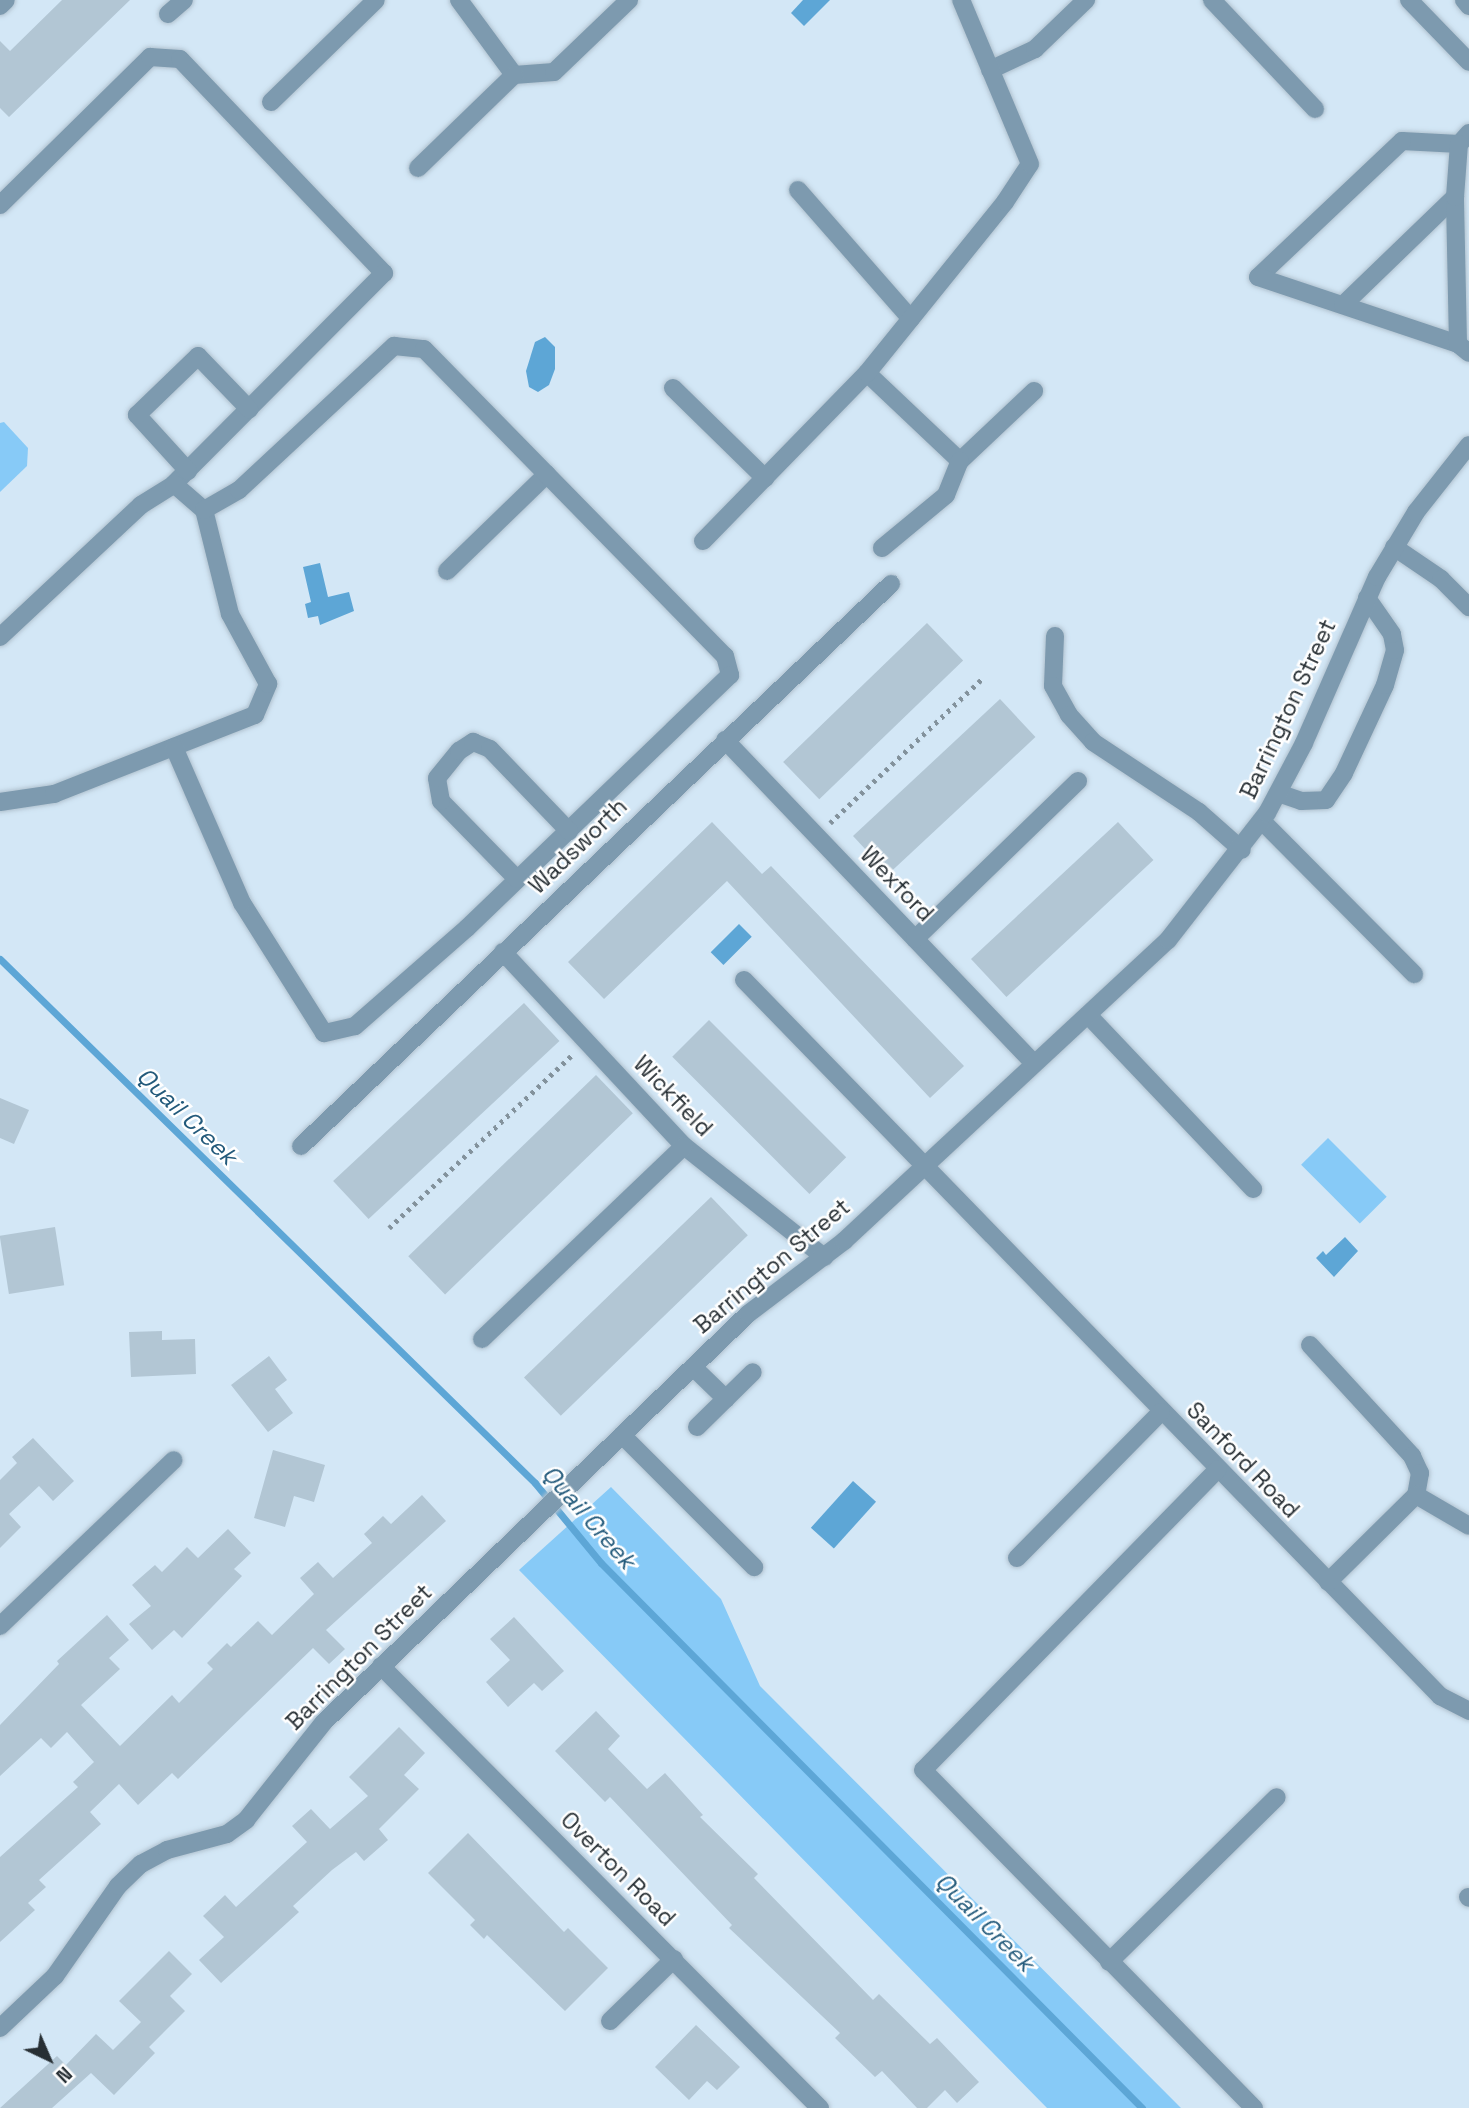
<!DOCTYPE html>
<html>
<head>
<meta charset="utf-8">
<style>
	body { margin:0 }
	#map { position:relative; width:1469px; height:2108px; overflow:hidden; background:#d3e7f6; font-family:"Space Grotesk",sans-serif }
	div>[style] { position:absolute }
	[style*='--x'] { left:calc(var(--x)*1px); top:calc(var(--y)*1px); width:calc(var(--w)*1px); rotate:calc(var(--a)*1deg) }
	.green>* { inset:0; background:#87caf7; transform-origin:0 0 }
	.water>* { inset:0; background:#5da6d6; transform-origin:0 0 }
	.stream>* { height:7px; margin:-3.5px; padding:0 3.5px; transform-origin:3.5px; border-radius:3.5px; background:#5da6d6 }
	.building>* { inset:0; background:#b2c6d4; transform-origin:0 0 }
	.path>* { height:4.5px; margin-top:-2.25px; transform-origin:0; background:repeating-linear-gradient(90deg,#83929c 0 3.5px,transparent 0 8.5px) }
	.roads { filter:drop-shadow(0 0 2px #b1c2cf) drop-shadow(0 0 2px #b1c2cf) }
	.minor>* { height:18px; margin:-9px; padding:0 9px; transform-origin:9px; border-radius:9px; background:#7d9aaf }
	span { translate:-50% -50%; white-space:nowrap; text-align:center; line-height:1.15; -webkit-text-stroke:5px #fff; paint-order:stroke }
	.street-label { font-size:23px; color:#272f34 }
	.water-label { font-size:24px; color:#235a7b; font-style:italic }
	.north { position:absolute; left:14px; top:2024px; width:70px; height:70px; -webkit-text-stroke:5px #fff; paint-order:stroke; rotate:136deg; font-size:19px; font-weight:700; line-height:28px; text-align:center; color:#272f34 }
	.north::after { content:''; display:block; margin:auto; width:24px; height:32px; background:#272f34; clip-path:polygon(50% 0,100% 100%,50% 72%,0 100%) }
</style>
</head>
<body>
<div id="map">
	<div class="green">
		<i style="clip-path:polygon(4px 422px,28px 448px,27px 466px,0 492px,0 423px)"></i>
		<i style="left:1328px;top:1138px;width:83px;height:38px;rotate:45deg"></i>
		<i style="clip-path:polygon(611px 1487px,721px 1599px,760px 1686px,1181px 2108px,1047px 2108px,519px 1570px)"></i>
	</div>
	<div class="water">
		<i style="clip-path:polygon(803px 0,830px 0,804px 26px,791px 13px)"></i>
		<i style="clip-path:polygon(545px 337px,555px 347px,555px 369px,549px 385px,538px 392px,529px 387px,526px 371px,535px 342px)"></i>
		<i style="clip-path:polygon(320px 563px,328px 597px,349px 592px,354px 611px,320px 625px,318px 616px,308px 618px,305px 604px,311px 602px,303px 567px)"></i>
		<i style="left:739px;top:924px;width:18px;height:40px;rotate:45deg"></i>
		<i style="clip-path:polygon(1345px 1237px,1358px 1251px,1334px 1277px,1316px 1258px,1323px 1251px,1326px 1255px)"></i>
		<i style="left:853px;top:1481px;width:31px;height:63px;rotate:42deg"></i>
	</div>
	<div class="stream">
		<i style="--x:0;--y:959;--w:749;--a:44.4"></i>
		<i style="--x:535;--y:1483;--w:104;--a:50.5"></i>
		<i style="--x:601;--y:1563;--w:768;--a:45.21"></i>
	</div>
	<div class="building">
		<i style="clip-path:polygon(62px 0,130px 0,9px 117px,0 108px,0 41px,10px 51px)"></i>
		<i style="left:927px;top:623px;width:52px;height:200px;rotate:46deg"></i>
		<i style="left:1000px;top:699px;width:52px;height:201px;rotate:47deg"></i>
		<i style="clip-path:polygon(712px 822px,762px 874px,771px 866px,964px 1066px,930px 1098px,727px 881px,604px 999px,568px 962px)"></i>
		<i style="left:1118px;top:822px;width:52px;height:201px;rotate:47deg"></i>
		<i style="left:524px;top:1003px;width:52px;height:261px;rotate:47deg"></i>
		<i style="left:709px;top:1020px;width:194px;height:52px;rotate:45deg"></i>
		<i style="left:596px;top:1075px;width:53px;height:261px;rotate:46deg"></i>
		<i style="clip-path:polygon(0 1098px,29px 1110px,14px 1144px,0 1138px)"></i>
		<i style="left:711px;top:1197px;width:53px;height:260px;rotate:46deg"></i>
		<i style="left:55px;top:1227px;width:59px;height:56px;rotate:81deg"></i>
		<i style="clip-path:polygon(162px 1331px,162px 1340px,195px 1339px,196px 1374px,131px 1377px,129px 1332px)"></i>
		<i style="clip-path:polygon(269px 1356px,287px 1380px,275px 1389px,293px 1413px,268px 1432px,231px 1385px)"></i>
		<i style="clip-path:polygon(33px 1438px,74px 1481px,53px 1501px,39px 1486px,9px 1514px,21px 1527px,0 1548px,0 1480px,17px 1463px,12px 1457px)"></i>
		<i style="clip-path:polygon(273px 1450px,325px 1465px,314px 1502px,294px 1496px,285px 1527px,254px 1518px)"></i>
		<i style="clip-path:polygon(422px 1495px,446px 1521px,326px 1630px,345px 1649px,329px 1664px,313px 1648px,178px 1779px,172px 1773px,138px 1805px,119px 1784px,90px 1812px,101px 1824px,39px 1880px,46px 1887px,28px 1903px,35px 1910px,0 1942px,0 1857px,78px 1787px,73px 1782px,94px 1762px,67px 1732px,51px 1748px,41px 1738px,0 1776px,0 1725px,59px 1664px,57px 1661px,107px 1615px,129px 1640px,109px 1658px,120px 1669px,81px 1705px,120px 1746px,172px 1695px,179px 1703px,213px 1669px,207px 1663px,227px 1643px,231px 1647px,258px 1621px,272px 1635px,314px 1594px,300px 1578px,318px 1562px,333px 1578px,372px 1543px,364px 1534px,383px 1516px,391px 1524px)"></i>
		<i style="clip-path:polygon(228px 1529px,251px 1553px,234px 1569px,242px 1576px,182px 1638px,174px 1630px,152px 1650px,129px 1624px,151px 1606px,132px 1585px,155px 1565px,162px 1572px,187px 1547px,198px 1558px)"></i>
		<i style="clip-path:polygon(514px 1617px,564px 1671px,542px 1691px,534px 1683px,508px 1707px,486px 1682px,510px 1660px,490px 1639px)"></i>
		<i style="clip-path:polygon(596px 1711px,620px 1736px,608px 1749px,647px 1789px,665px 1773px,703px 1815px,700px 1817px,758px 1874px,754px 1878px,873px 2000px,879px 1994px,930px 2044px,937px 2038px,979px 2082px,957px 2103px,945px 2090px,927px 2108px,917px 2108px,882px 2071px,875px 2077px,835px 2038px,840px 2033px,729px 1928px,732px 1925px,610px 1797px,605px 1802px,555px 1751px)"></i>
		<i style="clip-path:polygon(399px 1727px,425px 1753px,404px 1775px,419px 1789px,379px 1829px,388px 1840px,364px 1861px,356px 1852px,332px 1870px,293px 1906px,299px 1912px,221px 1983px,199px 1960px,224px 1937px,203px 1916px,225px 1895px,236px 1907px,307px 1842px,292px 1826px,311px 1809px,330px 1829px,368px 1796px,349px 1777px)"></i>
		<i style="clip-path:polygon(468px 1833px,564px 1932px,568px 1928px,608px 1968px,565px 2011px,487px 1935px,484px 1939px,470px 1925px,475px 1920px,428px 1873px)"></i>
		<i style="clip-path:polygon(169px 1951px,192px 1974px,170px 1996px,185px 2011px,149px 2047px,155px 2053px,114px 2095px,91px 2073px,52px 2108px,0 2108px,57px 2056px,66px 2065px,96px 2034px,113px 2050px,141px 2022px,119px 2001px)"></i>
		<i style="clip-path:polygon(696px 2025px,740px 2067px,717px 2090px,707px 2081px,689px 2100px,655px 2067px)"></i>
	</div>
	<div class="path">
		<i style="--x:830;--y:823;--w:209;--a:-43.5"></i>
		<i style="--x:389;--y:1228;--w:253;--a:-43.4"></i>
	</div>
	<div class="roads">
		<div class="minor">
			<i style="--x:459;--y:0;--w:93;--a:53.7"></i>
			<i style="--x:514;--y:75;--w:40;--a:-4.3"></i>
			<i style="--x:554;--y:72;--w:104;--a:-43.8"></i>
			<i style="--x:1212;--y:0;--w:150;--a:46.6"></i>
			<i style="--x:1409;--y:0;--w:86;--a:45.9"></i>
			<i style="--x:1464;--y:0;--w:8;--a:50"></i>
			<i style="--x:0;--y:6;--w:8;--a:-45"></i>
			<i style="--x:168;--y:14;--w:21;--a:-41"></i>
			<i style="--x:990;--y:70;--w:50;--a:-25"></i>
			<i style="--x:1035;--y:49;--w:71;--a:-43.9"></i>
			<i style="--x:271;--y:102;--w:146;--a:-44.2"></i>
			<i style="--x:1469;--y:133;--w:15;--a:132"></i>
			<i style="--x:1459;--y:144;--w:57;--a:-177"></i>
			<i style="--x:1402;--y:141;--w:198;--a:136.6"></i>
			<i style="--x:1258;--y:277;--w:211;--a:18.5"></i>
			<i style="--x:1458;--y:344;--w:14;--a:39"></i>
			<i style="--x:418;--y:168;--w:134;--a:-44.1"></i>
			<i style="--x:798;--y:190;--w:171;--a:48.8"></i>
			<i style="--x:0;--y:205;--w:211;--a:-44.6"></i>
			<i style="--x:150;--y:57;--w:30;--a:4"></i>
			<i style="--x:180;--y:59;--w:296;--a:46.4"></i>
			<i style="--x:384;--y:273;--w:298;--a:134.9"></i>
			<i style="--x:1343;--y:305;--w:156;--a:-44"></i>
			<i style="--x:1458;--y:344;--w:147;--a:-91.2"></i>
			<i style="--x:1455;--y:197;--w:53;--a:-85.7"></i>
			<i style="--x:867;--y:373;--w:128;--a:43.4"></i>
			<i style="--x:960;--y:461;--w:102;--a:-43.4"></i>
			<i style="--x:673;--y:388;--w:129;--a:44.4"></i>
			<i style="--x:188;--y:471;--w:76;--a:-132.3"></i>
			<i style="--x:137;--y:415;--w:85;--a:-44"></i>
			<i style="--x:198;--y:356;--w:74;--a:46.1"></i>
			<i style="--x:703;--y:541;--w:235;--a:-45.7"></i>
			<i style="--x:867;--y:373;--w:220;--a:-51.1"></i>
			<i style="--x:1005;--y:202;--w:45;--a:-56.7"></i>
			<i style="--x:1030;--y:164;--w:178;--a:-112.8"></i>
			<i style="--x:1394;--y:547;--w:57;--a:34.2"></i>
			<i style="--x:1441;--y:579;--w:40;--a:45"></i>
			<i style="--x:882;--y:548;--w:83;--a:-39.6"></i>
			<i style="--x:946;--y:495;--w:37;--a:-68"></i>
			<i style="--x:447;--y:571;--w:139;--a:-44.1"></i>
			<i style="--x:1055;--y:636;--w:50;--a:92.3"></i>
			<i style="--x:1053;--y:686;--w:33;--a:61"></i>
			<i style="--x:1069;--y:715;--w:36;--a:48"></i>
			<i style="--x:1093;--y:742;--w:127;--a:33.4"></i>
			<i style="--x:1199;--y:812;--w:57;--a:41.5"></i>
			<i style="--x:0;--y:637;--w:193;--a:-43.1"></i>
			<i style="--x:141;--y:505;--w:39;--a:-32"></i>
			<i style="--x:174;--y:484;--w:40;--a:41"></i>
			<i style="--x:725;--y:740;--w:446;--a:46.3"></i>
			<i style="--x:1278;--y:793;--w:24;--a:19"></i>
			<i style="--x:1301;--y:801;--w:25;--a:-2"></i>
			<i style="--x:1326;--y:800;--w:32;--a:-56"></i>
			<i style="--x:1344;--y:773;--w:97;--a:-65"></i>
			<i style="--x:1385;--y:685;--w:36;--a:-74"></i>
			<i style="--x:1395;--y:650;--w:16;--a:-101"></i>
			<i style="--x:1392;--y:634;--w:44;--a:-124.8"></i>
			<i style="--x:0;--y:802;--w:55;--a:-8.4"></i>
			<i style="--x:54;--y:794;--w:216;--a:-21.5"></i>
			<i style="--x:255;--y:715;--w:34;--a:-67"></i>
			<i style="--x:268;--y:684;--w:80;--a:-118.5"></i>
			<i style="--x:230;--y:614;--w:107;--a:-104"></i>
			<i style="--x:204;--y:510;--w:40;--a:-29.7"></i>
			<i style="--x:239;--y:490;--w:212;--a:-42.9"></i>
			<i style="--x:394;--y:346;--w:30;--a:6"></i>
			<i style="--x:424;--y:349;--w:430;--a:45.6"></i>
			<i style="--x:725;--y:656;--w:20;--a:75"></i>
			<i style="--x:730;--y:675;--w:365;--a:136.1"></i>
			<i style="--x:467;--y:928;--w:149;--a:138.8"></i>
			<i style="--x:355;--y:1026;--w:32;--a:167"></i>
			<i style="--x:324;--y:1033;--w:154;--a:-122.2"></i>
			<i style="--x:242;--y:903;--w:170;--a:-113.6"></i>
			<i style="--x:1262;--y:821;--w:216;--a:45.2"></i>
			<i style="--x:517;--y:879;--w:109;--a:-134.3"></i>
			<i style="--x:441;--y:801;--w:23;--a:-100"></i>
			<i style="--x:437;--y:778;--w:35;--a:-51"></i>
			<i style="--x:459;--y:751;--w:17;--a:-33"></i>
			<i style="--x:473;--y:742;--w:18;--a:22"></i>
			<i style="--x:490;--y:749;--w:114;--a:46.1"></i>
			<i style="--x:915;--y:939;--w:227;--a:-44.1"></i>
			<i style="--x:503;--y:952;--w:265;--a:47"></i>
			<i style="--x:684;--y:1146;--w:179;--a:38.4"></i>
			<i style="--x:744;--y:980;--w:999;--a:45.81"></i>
			<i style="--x:1440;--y:1696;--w:33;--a:27"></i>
			<i style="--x:1088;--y:1015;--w:240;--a:46.5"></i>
			<i style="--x:301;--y:1146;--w:815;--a:-43.61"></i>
			<i style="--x:482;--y:1339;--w:279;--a:-43.7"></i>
			<i style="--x:1310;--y:1345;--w:151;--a:47.4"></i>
			<i style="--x:1412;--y:1456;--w:19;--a:65"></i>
			<i style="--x:1420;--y:1473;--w:22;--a:100"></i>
			<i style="--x:693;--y:1367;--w:46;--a:44.1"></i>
			<i style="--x:697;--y:1427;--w:78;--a:-44.5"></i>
			<i style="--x:622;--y:1435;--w:187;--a:45"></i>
			<i style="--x:1218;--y:1469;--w:421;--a:134.4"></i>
			<i style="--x:923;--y:1770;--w:473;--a:45.6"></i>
			<i style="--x:1017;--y:1558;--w:205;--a:-45.4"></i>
			<i style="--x:1328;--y:1582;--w:124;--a:-44.7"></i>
			<i style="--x:1416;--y:1495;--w:61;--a:30.3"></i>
			<i style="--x:0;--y:1626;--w:240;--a:-43.7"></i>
			<i style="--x:381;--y:1666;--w:623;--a:45.2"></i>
			<i style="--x:1468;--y:1897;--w:1;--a:45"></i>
			<i style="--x:1109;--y:1962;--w:235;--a:-44.5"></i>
			<i style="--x:610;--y:2021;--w:89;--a:-44.1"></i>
			<i style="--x:0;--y:2028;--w:76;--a:-43.4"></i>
			<i style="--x:55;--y:1976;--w:110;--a:-55"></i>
			<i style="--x:118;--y:1886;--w:32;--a:-44"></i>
			<i style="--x:141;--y:1864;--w:30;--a:-28"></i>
			<i style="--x:167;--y:1850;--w:62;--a:-14.9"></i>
			<i style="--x:227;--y:1834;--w:24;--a:-36"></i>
			<i style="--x:246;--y:1820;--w:125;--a:-51.5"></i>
			<i style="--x:324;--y:1722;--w:588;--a:-43.9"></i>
			<i style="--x:748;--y:1314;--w:121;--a:-37.2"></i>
			<i style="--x:844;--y:1241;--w:442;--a:-42.9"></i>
			<i style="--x:1168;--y:940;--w:161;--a:-52.1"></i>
			<i style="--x:1267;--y:813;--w:79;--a:-62.1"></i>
			<i style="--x:1304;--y:743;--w:181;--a:-66.3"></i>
			<i style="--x:1377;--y:577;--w:76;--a:-59"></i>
			<i style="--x:1416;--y:512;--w:85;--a:-51.7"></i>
		</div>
	</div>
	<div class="street-label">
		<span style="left:1288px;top:709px;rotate:-65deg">Barrington Street</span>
		<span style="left:578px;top:846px;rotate:-44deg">Wadsworth</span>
		<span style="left:897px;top:884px;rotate:46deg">Wexford</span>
		<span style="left:673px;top:1096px;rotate:46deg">Wickfield</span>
		<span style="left:772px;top:1266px;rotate:-40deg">Barrington Street</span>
		<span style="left:1243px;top:1460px;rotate:46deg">Sanford Road</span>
		<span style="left:359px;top:1657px;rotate:-45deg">Barrington Street</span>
		<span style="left:618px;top:1869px;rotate:45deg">Overton Road</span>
	</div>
	<div class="water-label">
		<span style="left:187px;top:1116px;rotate:44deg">Quail Creek</span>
		<span style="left:589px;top:1517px;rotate:49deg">Quail Creek</span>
		<span style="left:985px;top:1922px;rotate:45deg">Quail Creek</span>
	</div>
	<div class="north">N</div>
</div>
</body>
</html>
